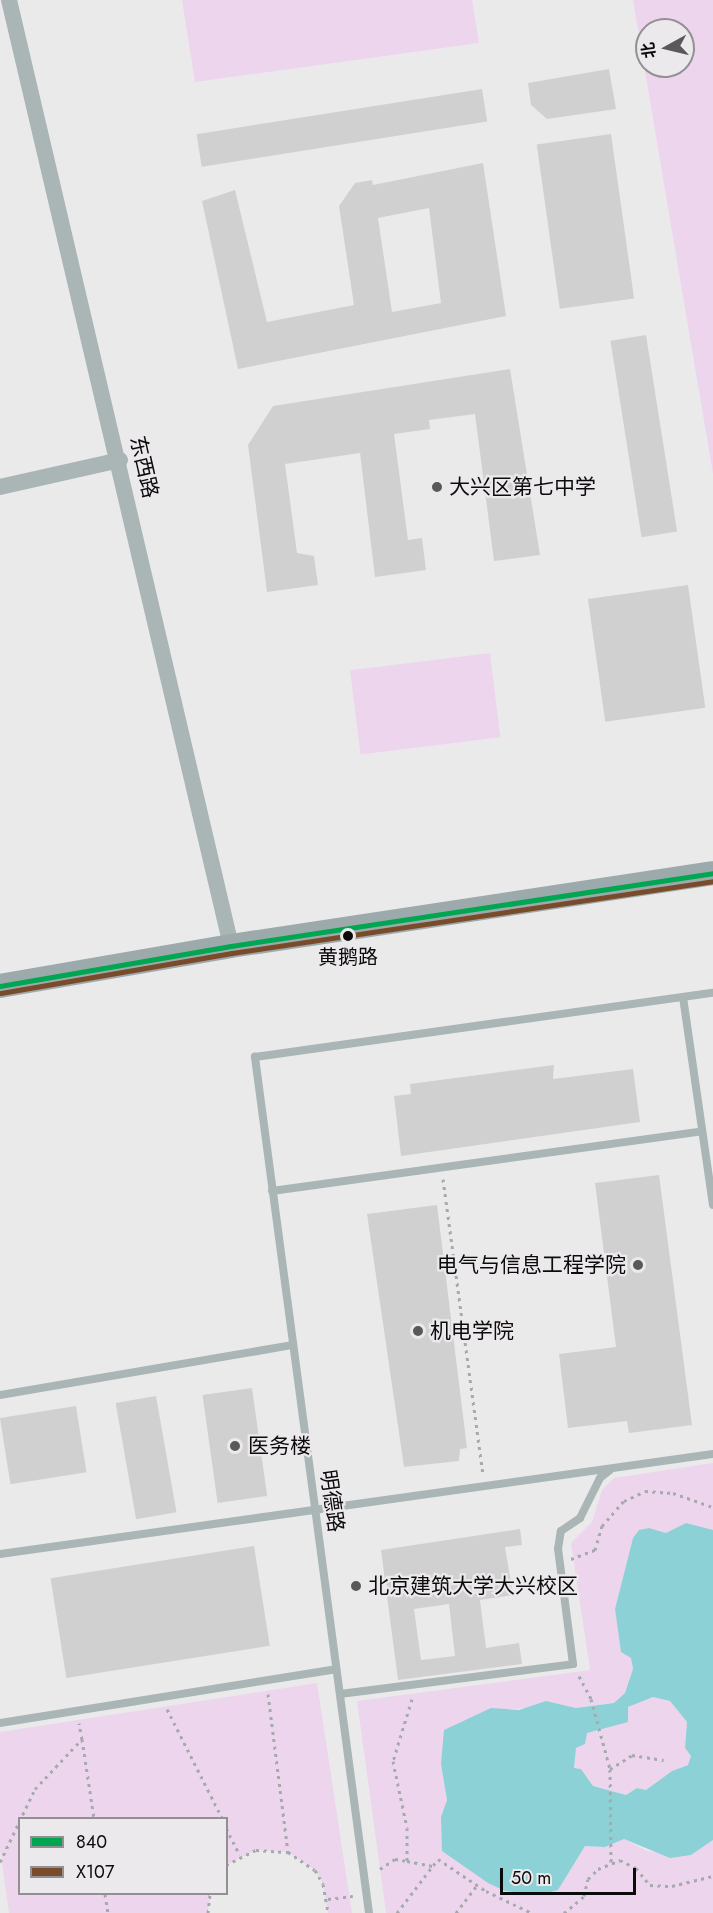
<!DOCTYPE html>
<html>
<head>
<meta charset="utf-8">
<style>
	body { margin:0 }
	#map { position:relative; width:713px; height:1913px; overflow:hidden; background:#ebeaeb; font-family:Jost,"Noto Sans SC",sans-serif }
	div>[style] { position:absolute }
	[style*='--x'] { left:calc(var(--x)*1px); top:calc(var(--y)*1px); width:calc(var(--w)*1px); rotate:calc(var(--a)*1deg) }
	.green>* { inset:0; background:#edd5ee; transform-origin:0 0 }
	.water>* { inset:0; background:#8cd1d6 }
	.building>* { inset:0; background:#d1d0d1; transform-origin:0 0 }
	.path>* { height:3px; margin-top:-1.5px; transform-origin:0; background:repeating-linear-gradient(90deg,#a4abac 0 3px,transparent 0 7.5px) }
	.lane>* { height:8px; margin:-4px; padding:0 4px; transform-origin:4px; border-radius:4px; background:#aab5b6 }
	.street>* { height:16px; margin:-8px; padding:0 8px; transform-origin:8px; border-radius:8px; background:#aab5b6 }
	.secondary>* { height:24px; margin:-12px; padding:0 12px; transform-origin:12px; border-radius:12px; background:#9daaab }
	.bus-1>* { height:4.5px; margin:-2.25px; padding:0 2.25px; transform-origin:2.25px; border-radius:2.25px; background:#00a651 }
	.bus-2>* { height:4.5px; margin:-2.25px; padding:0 2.25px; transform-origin:2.25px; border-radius:2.25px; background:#7a4b2a }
	.dots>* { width:16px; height:16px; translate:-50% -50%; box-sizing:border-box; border:3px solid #ece9ec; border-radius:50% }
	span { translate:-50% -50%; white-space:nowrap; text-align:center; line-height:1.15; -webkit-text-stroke:4.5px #ece9ec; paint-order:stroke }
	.bus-label { font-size:20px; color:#0c0b0c }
	.street-label { font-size:21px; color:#0c0b0c }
	.poi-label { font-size:21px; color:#0c0b0c }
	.left { translate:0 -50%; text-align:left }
	.right { translate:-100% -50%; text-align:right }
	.legend { position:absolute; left:18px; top:1817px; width:210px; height:78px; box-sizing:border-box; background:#ece9ec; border:2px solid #929092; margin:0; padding:8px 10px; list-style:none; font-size:18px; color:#0c0b0c }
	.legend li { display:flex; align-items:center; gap:12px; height:30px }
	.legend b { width:30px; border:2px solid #929092 }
	.north { position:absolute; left:635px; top:18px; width:60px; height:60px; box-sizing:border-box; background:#ece9ec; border:2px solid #929092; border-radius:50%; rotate:262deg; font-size:16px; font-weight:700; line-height:24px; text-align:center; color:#0c0b0c }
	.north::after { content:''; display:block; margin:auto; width:21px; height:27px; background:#5a595a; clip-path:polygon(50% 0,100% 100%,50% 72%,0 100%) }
	.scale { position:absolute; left:500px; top:1868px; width:136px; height:27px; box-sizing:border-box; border:3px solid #0c0b0c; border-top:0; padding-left:8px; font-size:18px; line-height:21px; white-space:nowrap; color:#0c0b0c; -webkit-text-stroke:4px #ece9ec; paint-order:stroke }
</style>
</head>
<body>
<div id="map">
	<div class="green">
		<i style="clip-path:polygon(182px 0,472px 0,479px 43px,195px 82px)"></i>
		<i style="clip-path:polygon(evenodd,633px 0,713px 0,713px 474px,633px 0,647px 30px,683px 30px,683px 66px,647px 66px,647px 30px)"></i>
		<i style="left:490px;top:653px;width:85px;height:141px;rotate:83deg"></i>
		<i style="clip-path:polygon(713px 1463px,713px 1530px,686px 1523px,666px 1533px,649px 1528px,633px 1538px,615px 1609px,621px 1651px,631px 1658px,633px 1669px,625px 1693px,614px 1703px,576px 1708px,546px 1701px,535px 1708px,506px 1709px,463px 1721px,457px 1725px,441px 1764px,447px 1800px,441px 1818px,558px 1890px,585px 1846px,605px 1847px,624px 1839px,647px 1851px,691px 1855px,713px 1840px,713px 1913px,386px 1913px,357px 1701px,590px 1670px,571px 1543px,592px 1522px,602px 1490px,614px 1478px)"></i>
		<i style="clip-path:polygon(317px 1683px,352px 1913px,328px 1913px,323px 1884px,315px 1870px,288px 1852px,256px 1850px,227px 1865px,226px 1818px,20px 1818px,20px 1894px,210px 1894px,208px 1913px,9px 1913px,0 1849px,0 1732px)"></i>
		<i style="clip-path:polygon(653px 1697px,670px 1701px,687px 1722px,685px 1748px,691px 1756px,688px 1765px,672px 1771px,646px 1790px,637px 1788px,626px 1795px,593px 1786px,581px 1769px,574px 1768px,575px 1748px,587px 1733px,605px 1727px,628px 1707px)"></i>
	</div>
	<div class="water">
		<i style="clip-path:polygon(evenodd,686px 1523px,713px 1530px,713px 1840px,691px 1855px,670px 1858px,624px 1839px,605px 1847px,585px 1846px,558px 1890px,540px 1895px,505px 1891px,488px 1883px,442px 1851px,441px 1817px,447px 1800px,441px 1764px,444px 1730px,491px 1708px,519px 1710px,546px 1701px,576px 1708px,614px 1703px,625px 1693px,633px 1669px,631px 1658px,621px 1652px,615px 1609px,633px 1538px,639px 1530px,649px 1528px,666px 1533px,686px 1523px,653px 1697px,670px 1701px,687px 1722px,685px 1748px,691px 1756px,688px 1765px,672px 1771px,646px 1790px,637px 1788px,626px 1795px,593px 1786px,581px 1769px,574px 1768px,576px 1748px,585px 1744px,587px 1733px,628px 1722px,628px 1707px,653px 1697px)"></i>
	</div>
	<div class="building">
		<i style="clip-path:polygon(609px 69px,616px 109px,547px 119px,531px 105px,528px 83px)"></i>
		<i style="left:482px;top:89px;width:33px;height:289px;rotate:81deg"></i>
		<i style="left:611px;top:134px;width:166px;height:75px;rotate:82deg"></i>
		<i style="clip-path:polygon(evenodd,483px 163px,506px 316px,238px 369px,202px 201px,235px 190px,267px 322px,354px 305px,339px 206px,355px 183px,372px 180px,373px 185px,483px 163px,429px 208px,441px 303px,392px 312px,378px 218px,429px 208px)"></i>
		<i style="left:646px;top:335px;width:199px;height:36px;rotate:81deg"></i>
		<i style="clip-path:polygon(510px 369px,540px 555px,494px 561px,475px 414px,429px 420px,430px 429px,394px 434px,408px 540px,422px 538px,426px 570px,375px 577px,360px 453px,285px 464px,297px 553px,314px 556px,318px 585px,267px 592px,248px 445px,273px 406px)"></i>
		<i style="left:688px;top:585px;width:124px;height:101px;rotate:82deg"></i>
		<i style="clip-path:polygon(554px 1065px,553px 1079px,633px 1069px,640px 1122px,401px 1156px,394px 1096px,411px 1094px,410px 1084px)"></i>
		<i style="clip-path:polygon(659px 1175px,692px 1425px,629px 1433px,627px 1421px,568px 1428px,559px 1354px,616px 1347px,595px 1183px)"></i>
		<i style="clip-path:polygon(437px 1205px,467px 1448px,460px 1449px,459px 1461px,404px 1467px,367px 1214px)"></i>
		<i style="left:252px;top:1388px;width:109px;height:50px;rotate:82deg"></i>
		<i style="left:156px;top:1396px;width:118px;height:41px;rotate:80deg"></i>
		<i style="left:76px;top:1406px;width:67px;height:77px;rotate:81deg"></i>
		<i style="clip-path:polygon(evenodd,520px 1529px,522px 1545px,505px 1547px,513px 1595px,480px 1600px,486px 1648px,519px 1643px,522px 1664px,398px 1680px,381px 1550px,520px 1529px,449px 1604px,455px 1656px,421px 1660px,414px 1609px,449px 1604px)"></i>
		<i style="left:254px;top:1546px;width:101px;height:206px;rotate:81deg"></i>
	</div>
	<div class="path">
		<i style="--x:443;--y:1179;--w:297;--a:82.3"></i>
		<i style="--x:571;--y:1559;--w:26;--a:-21"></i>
		<i style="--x:595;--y:1550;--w:25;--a:-74"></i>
		<i style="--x:602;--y:1526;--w:33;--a:-49"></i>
		<i style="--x:624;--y:1501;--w:23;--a:-25"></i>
		<i style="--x:645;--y:1491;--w:28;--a:4"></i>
		<i style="--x:673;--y:1493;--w:42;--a:19.3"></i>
		<i style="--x:579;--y:1676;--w:26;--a:62"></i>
		<i style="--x:591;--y:1699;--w:73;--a:74.8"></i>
		<i style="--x:610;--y:1769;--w:95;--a:89.4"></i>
		<i style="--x:268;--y:1694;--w:159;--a:82.8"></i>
		<i style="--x:412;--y:1699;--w:65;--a:107"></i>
		<i style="--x:393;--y:1761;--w:68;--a:78.2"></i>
		<i style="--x:407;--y:1828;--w:33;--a:90"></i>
		<i style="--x:407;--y:1861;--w:26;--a:11"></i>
		<i style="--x:167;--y:1709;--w:122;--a:63.2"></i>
		<i style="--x:82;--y:1739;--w:80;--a:81.4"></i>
		<i style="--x:610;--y:1769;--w:26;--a:-32"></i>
		<i style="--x:632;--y:1755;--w:32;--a:9"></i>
		<i style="--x:226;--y:1828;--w:30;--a:63"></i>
		<i style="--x:0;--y:1862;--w:81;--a:-64.4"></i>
		<i style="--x:35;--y:1789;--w:69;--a:-46.8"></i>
		<i style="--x:82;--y:1739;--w:16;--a:-101"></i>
		<i style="--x:226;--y:1865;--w:34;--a:-27"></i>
		<i style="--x:256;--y:1850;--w:32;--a:4"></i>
		<i style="--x:288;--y:1852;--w:32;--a:34"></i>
		<i style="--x:315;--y:1870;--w:16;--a:60"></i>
		<i style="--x:323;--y:1884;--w:29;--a:80"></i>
		<i style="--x:380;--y:1869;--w:18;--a:-34"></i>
		<i style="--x:395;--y:1859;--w:12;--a:9"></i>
		<i style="--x:105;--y:1894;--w:19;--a:81"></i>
		<i style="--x:328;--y:1899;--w:25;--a:-7"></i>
		<i style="--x:208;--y:1913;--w:19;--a:-84"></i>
		<i style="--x:397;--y:1913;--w:68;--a:-52.8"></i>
		<i style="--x:438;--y:1859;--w:58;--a:33.7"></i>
		<i style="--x:486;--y:1891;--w:51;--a:25.6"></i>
		<i style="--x:456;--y:1913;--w:35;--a:-53"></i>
		<i style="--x:564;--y:1913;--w:26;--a:-40"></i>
		<i style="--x:584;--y:1896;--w:17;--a:-77"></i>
		<i style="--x:588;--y:1879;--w:14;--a:-45"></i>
		<i style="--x:598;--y:1869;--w:24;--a:-22"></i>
		<i style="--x:620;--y:1860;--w:18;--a:27"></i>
		<i style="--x:636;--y:1868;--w:22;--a:51"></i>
		<i style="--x:650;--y:1885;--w:22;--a:3"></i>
		<i style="--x:672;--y:1886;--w:42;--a:-13.7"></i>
	</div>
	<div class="lane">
		<i style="--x:683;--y:997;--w:210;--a:81.8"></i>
		<i style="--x:272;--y:1191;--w:434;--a:-7.9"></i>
		<i style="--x:0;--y:1395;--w:296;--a:-9.7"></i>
		<i style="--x:0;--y:1554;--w:720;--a:-7.98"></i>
		<i style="--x:340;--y:1694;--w:235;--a:-7.3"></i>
		<i style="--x:573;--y:1664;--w:116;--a:-97.4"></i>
		<i style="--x:558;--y:1549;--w:18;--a:-81"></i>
		<i style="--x:561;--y:1531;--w:23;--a:-34"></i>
		<i style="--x:580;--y:1518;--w:45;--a:-63.4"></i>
		<i style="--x:600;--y:1478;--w:13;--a:-39"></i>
		<i style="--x:0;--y:1723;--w:340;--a:-9.1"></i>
		<i style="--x:369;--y:1913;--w:864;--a:-97.59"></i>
		<i style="--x:255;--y:1057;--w:462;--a:-8"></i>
	</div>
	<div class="street">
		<i style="--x:9;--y:0;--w:972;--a:76.79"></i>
		<i style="--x:0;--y:487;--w:123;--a:-12.7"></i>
	</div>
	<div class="secondary">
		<i style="--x:0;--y:986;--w:234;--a:-9.8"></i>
		<i style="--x:231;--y:946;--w:487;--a:-8.6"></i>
	</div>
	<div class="bus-1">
		<i style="--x:0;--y:986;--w:234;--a:-9.8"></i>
		<i style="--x:231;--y:946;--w:487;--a:-8.6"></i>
	</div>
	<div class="bus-2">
		<i style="--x:1;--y:993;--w:234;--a:-9.8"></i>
		<i style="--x:232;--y:953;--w:486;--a:-8.5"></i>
	</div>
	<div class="dots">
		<i style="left:437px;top:487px;background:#5a595a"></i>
		<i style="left:348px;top:936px;background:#0c0b0c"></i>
		<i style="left:638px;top:1265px;background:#5a595a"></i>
		<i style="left:418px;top:1331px;background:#5a595a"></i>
		<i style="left:235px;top:1446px;background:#5a595a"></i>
		<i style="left:356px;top:1586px;background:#5a595a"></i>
	</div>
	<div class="bus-label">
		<span style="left:348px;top:957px">黄鹅路</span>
	</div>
	<div class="street-label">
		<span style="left:144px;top:467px;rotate:77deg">东西路</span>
		<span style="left:332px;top:1501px;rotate:82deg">明德路</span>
	</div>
	<div class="poi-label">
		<span class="left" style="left:449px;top:487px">大兴区第七中学</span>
		<span class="right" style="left:626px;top:1265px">电气与信息工程学院</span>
		<span class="left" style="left:430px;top:1331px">机电学院</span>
		<span class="left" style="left:248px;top:1446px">医务楼</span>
		<span class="left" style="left:368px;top:1586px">北京建筑大学大兴校区</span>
	</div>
	<ul class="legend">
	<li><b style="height:8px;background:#00a651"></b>840</li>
	<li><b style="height:8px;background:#7a4b2a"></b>X107</li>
	</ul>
	<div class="north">北</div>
	<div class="scale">50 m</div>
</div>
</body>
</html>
